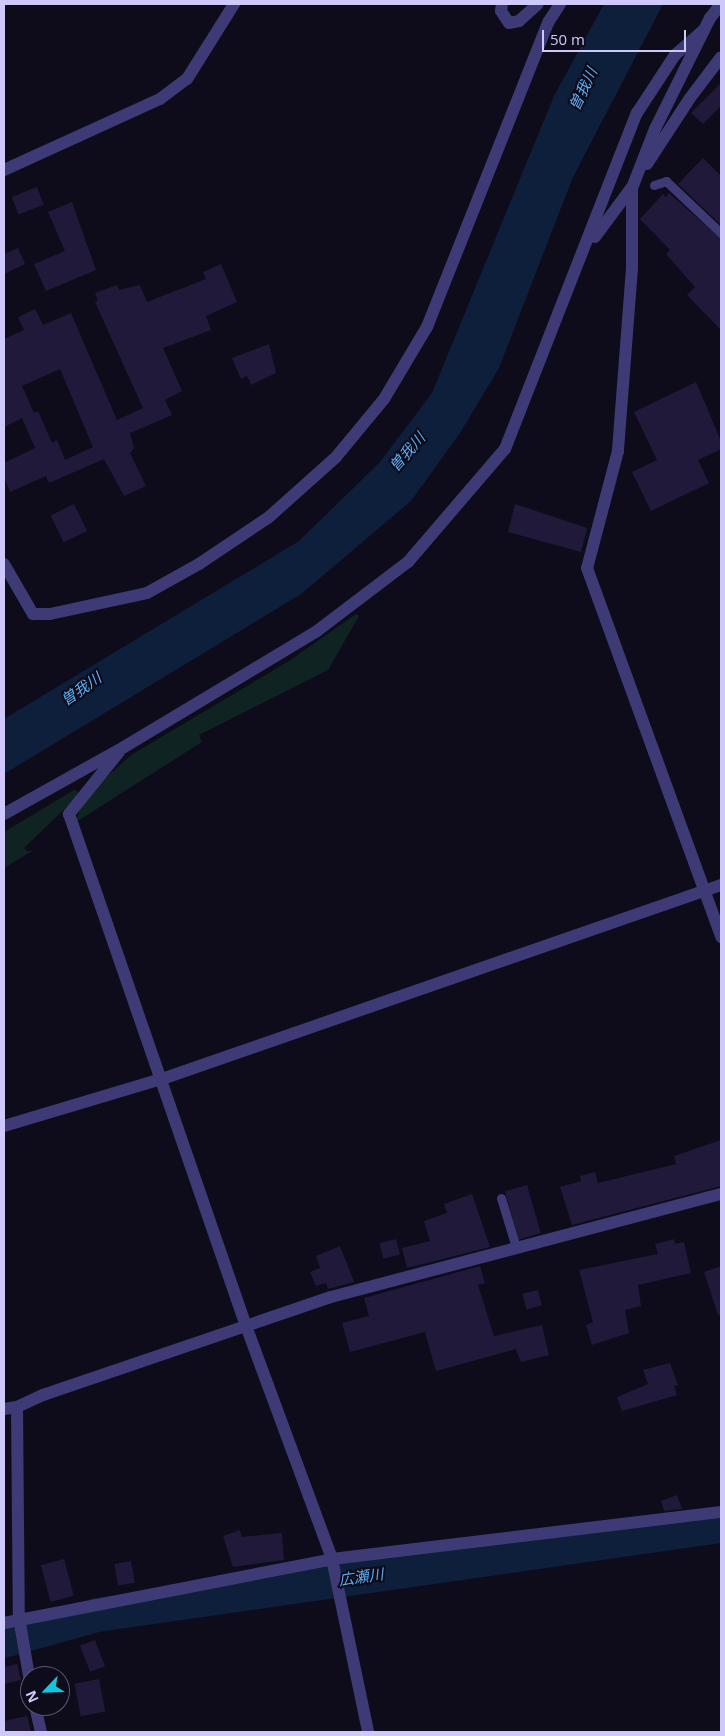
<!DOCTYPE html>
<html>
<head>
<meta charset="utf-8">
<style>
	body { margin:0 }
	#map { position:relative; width:725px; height:1736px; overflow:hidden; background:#0e0c1a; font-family:"Open Sans","Noto Sans JP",sans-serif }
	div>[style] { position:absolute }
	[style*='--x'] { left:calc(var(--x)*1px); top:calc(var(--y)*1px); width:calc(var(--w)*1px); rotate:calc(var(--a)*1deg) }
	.green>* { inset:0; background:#0f2323 }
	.water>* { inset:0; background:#0e1f3b }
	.river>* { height:34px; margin:-17px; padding:0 17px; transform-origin:17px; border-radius:17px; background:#0e1f3b }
	.building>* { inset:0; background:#201939; transform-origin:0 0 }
	.service>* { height:9px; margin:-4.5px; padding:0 4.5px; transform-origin:4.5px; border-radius:4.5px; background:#3d3a76 }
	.minor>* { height:12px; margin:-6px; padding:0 6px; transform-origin:6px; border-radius:6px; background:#3d3a76 }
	span { translate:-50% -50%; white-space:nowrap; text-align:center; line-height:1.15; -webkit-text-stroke:4px #0e0c1a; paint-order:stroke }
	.water-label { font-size:15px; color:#5facf3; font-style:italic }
	.frame { position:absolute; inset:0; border:5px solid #cfc9fb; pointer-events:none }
	.north { position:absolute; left:20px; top:1666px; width:50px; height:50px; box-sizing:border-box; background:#0e0c1a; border:1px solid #5b5874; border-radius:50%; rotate:246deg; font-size:14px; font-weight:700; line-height:20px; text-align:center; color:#cfc9fb }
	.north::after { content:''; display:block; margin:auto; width:18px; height:22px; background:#11c7df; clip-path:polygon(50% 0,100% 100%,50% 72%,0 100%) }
	.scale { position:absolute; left:542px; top:30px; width:144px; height:22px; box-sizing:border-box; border:2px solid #cfc9fb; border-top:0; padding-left:6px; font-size:15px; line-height:18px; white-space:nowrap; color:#cfc9fb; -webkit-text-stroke:4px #0e0c1a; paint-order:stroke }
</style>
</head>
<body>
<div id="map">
	<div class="green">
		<i style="clip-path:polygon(356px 614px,359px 616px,328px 670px,199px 735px,202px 742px,76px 822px,80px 809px,100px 783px,131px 755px,289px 661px)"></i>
		<i style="clip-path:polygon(74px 790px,78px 792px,77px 797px,24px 848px,27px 851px,34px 850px,4px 868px,4px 832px)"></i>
	</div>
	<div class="water">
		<i style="clip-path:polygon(604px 4px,663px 4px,573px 177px,499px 368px,460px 433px,411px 501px,301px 594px,4px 774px,4px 719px,299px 541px,380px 462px,432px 393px,554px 96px)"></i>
	</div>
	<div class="river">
		<i style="--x:4;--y:1641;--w:97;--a:-15.6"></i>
		<i style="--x:97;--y:1615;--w:630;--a:-8.12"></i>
	</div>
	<div class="building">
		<i style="clip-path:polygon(721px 83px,721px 106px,703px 124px,691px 113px)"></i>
		<i style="clip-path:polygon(703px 158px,721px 176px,721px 225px,678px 184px)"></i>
		<i style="left:37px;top:187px;width:19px;height:27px;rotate:69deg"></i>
		<i style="clip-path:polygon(669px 193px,721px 239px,721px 330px,687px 295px,695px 287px,666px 254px,670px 250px,640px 219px,663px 194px,666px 197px)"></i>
		<i style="clip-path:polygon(72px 202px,96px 270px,46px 291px,34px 264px,65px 251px,48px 212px)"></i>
		<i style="clip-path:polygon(18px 248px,25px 264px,4px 274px,4px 254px)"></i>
		<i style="clip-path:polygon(evenodd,221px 264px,237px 302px,206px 316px,211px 330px,163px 348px,182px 391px,165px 400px,172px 415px,130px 433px,134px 448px,130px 453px,146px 486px,124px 496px,104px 459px,49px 483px,46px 476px,10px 492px,4px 477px,4px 463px,35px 448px,22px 418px,4px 427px,4px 339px,24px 330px,18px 317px,35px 309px,43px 325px,71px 313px,117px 420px,143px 408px,95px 302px,98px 301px,95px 293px,117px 285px,119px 290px,140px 285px,147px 302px,206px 279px,203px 272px,221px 264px,60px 369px,93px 447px,65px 460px,57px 440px,52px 443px,38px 411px,34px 413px,22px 386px,60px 369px)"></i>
		<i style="clip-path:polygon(269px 344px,276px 373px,251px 385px,247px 376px,241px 379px,232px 358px)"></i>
		<i style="clip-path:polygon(696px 382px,721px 441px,721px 449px,698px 460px,709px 483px,651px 511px,632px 472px,657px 460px,634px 412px)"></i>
		<i style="left:74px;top:504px;width:30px;height:26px;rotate:64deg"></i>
		<i style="clip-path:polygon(515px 504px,587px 528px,581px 552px,508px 532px)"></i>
		<i style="clip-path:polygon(721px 1140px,721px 1186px,572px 1225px,560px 1187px,581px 1181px,580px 1176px,595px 1172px,598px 1183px,676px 1164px,674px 1156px)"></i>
		<i style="left:527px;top:1185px;width:50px;height:23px;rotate:74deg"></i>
		<i style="clip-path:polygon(472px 1194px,490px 1247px,407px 1268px,402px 1248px,430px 1241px,424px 1221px,447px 1213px,444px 1204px)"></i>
		<i style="left:396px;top:1239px;width:16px;height:17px;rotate:76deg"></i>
		<i style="clip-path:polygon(674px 1239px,675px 1244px,684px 1242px,691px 1273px,638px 1285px,641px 1306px,625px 1310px,629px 1333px,592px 1345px,586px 1325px,593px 1322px,579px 1270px,658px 1254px,655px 1244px)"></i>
		<i style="clip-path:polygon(340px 1246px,354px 1282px,328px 1289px,326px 1283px,316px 1286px,310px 1272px,320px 1268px,316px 1256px)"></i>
		<i style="clip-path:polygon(480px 1266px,485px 1283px,478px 1285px,494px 1336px,542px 1325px,549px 1355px,521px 1362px,516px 1349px,436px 1371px,425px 1332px,350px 1352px,342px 1323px,369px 1316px,364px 1298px)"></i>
		<i style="clip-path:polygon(721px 1266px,721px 1315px,718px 1315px,704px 1272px)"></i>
		<i style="left:538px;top:1290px;width:16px;height:16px;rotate:76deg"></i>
		<i style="clip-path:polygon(670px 1363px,678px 1385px,674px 1386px,677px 1395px,622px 1411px,617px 1397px,648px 1384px,643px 1370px)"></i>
		<i style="clip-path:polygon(677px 1495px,682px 1509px,664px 1511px,661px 1501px)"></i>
		<i style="clip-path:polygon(240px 1530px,242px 1537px,282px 1533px,284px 1560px,233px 1567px,223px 1536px)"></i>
		<i style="left:64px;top:1559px;width:38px;height:24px;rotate:75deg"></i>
		<i style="left:131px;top:1561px;width:22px;height:17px;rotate:80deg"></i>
		<i style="left:95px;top:1640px;width:28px;height:16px;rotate:69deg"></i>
		<i style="clip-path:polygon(17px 1664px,21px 1680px,4px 1684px,4px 1667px)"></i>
		<i style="left:99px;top:1679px;width:33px;height:25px;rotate:79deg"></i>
		<i style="clip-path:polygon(27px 1716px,31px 1732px,4px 1732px,4px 1721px)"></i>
	</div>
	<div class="service">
		<i style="--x:654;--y:185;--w:13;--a:-18"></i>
		<i style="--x:666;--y:181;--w:76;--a:43.4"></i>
		<i style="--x:501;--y:1198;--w:51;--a:73"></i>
	</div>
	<div class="minor">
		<i style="--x:502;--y:4;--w:7;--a:98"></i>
		<i style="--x:501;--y:11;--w:14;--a:56"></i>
		<i style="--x:509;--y:23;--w:10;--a:-11"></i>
		<i style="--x:519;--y:21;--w:25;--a:-42"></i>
		<i style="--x:721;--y:4;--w:18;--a:128"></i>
		<i style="--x:710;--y:18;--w:124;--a:116.4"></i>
		<i style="--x:655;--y:129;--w:63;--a:111.3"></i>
		<i style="--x:632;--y:188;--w:80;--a:90"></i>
		<i style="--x:632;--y:268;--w:184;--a:94.4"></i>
		<i style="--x:618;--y:451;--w:121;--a:104.8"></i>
		<i style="--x:587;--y:568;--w:393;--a:70"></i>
		<i style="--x:647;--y:164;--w:79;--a:-56.9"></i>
		<i style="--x:690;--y:98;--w:51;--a:-52.9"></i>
		<i style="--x:4;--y:170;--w:171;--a:-24.5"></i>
		<i style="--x:160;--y:99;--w:34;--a:-37"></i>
		<i style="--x:187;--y:79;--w:89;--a:-57.9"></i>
		<i style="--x:595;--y:237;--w:62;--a:-53.5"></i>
		<i style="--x:4;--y:564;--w:58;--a:59.9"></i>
		<i style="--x:33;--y:614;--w:17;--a:0"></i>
		<i style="--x:50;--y:614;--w:99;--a:-12.2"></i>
		<i style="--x:147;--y:593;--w:60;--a:-29.1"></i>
		<i style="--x:199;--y:564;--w:84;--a:-33.9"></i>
		<i style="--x:269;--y:517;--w:90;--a:-41.8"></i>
		<i style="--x:336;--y:457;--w:75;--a:-50.4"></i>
		<i style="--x:384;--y:399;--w:84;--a:-59.2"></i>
		<i style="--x:427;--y:327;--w:329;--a:-68.3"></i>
		<i style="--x:549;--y:21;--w:20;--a:-57"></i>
		<i style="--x:119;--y:752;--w:80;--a:128.9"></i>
		<i style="--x:69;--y:814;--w:542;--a:70.93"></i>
		<i style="--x:246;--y:1326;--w:248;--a:69.7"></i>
		<i style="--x:332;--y:1559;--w:177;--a:78.2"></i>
		<i style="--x:4;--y:814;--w:137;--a:-29.2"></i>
		<i style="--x:124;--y:747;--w:225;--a:-31"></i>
		<i style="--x:317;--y:631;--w:114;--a:-37.2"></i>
		<i style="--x:408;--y:562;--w:149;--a:-49.4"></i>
		<i style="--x:505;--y:449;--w:361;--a:-68.6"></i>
		<i style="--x:637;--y:113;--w:69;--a:-56.8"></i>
		<i style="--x:675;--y:55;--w:38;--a:-41"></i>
		<i style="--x:4;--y:1126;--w:165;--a:-16.6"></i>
		<i style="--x:162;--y:1079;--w:592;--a:-19.14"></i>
		<i style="--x:17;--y:1407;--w:211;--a:89.5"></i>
		<i style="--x:19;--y:1618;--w:65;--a:80.2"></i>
		<i style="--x:4;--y:1409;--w:13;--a:-9"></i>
		<i style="--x:17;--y:1407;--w:29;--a:-25"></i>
		<i style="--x:43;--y:1395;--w:304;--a:-18.8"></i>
		<i style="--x:331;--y:1297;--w:403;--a:-14.8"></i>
		<i style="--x:4;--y:1623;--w:334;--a:-11"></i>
		<i style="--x:332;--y:1559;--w:392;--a:-6.9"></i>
		<i style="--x:35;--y:1706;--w:27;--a:77"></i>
	</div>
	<div class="water-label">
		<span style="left:583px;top:89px;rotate:-65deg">曽我川</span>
		<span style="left:407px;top:452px;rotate:-49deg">曽我川</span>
		<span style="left:81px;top:689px;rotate:-35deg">曽我川</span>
		<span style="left:361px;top:1577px;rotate:-8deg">広瀬川</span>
	</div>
	<div class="frame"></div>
	<div class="north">N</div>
	<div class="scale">50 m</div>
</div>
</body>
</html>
